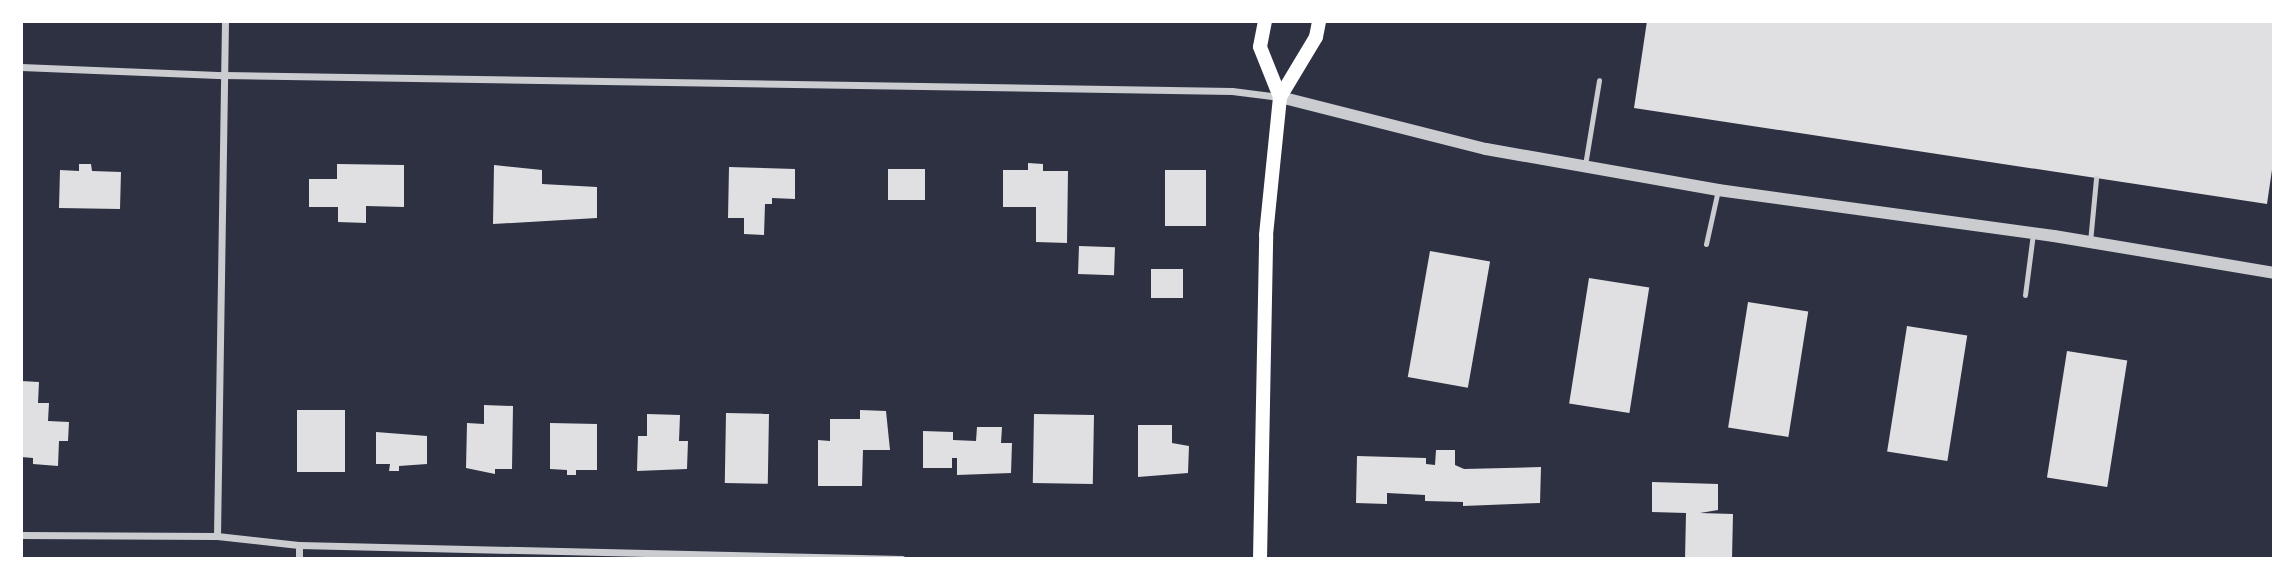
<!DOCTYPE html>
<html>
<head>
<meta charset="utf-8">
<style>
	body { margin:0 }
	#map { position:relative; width:2295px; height:580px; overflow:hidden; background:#2d3142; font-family:Manrope,sans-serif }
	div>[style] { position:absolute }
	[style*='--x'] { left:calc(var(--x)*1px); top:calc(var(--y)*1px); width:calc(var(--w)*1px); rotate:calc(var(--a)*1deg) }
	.building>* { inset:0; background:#e0e0e3; transform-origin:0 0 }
	.service>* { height:5px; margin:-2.5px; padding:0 2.5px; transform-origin:2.5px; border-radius:2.5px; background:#caccd0 }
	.minor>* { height:7px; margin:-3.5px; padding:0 3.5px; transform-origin:3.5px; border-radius:3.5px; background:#caccd0 }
	.tertiary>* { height:12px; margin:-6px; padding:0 6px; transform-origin:6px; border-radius:6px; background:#caccd0 }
	.secondary>* { height:14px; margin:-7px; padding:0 7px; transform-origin:7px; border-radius:7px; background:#fff }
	span { translate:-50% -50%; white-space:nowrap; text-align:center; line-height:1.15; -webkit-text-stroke:5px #fff; paint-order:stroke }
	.frame { position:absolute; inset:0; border:23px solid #fff; pointer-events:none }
</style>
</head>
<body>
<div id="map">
	<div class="building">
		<i style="clip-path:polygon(1647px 21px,2274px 21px,2274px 156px,2267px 204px,1634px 108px)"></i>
		<i style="clip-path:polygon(1028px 163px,1043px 164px,1043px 171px,1068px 171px,1067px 243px,1036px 242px,1036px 207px,1003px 207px,1003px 170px,1028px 170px)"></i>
		<i style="clip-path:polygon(79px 164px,91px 164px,92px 171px,121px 172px,120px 209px,59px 208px,60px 170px,79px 171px)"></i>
		<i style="clip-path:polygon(337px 164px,404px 165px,404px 207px,366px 206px,366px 223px,338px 222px,338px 207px,309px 207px,309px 179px,337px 179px)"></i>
		<i style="clip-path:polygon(494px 165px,542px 170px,542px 184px,597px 187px,597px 218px,493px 224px)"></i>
		<i style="clip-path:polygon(729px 167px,795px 169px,795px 199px,772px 198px,772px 204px,765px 204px,764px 235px,744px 234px,744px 218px,728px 218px)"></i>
		<i style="left:925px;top:169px;width:31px;height:37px;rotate:90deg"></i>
		<i style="left:1165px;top:170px;width:41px;height:56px"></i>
		<i style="left:1079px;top:246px;width:36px;height:28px;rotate:2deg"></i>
		<i style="left:1430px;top:251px;width:61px;height:128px;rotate:10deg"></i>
		<i style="left:1151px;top:269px;width:32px;height:29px"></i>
		<i style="left:1589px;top:278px;width:61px;height:127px;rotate:9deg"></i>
		<i style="left:1748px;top:302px;width:61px;height:127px;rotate:9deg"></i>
		<i style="left:1907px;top:326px;width:61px;height:127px;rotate:9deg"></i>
		<i style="left:2067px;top:351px;width:61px;height:128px;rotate:9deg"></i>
		<i style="clip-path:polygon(21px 381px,39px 382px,38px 403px,49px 403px,48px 421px,69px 422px,68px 441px,59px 441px,58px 466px,33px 464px,33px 458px,21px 457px)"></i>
		<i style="clip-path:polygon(484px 405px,513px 406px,512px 469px,495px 469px,495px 474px,466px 468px,467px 423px,484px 424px)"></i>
		<i style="left:297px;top:410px;width:48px;height:62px"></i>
		<i style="clip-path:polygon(860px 410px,886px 411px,890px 450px,863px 450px,862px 486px,818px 486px,818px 440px,830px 441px,830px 419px,860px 419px)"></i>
		<i style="left:726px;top:413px;width:43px;height:70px;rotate:1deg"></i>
		<i style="clip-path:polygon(647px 414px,680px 415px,679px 441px,688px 441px,687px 469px,637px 471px,638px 436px,647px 436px)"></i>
		<i style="left:1034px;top:414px;width:60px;height:69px;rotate:1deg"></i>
		<i style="clip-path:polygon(550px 423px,597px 424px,597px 470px,576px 470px,576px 475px,567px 475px,567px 470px,550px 469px)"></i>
		<i style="clip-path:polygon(1138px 425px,1172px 425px,1172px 443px,1189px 446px,1188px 473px,1138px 477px)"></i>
		<i style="clip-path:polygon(977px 427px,1002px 427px,1001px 443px,1012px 443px,1011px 473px,957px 475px,957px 458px,952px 458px,952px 468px,923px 468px,923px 431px,953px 432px,953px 440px,976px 441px)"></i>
		<i style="clip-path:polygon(376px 432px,427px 436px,427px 464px,399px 466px,399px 471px,389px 471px,390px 464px,376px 464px)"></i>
		<i style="clip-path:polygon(1436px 450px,1455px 450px,1455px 465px,1464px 469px,1541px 467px,1540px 503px,1463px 506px,1463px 502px,1425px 501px,1425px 495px,1387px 493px,1387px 504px,1356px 503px,1357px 456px,1426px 458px,1426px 464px,1435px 465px)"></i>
		<i style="clip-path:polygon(1652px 482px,1718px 484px,1718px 510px,1700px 513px,1733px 514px,1732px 559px,1685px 559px,1686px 513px,1652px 512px)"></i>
	</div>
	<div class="service">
		<i style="--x:1585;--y:165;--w:86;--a:-80.6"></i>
		<i style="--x:2090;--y:242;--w:64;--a:-84.6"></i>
		<i style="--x:1706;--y:244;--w:55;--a:-77.5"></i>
		<i style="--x:2025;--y:295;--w:63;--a:-82.6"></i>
	</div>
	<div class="minor">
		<i style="--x:21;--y:67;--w:203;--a:2.3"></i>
		<i style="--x:224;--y:75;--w:1008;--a:0.91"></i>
		<i style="--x:1232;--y:91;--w:47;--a:7.3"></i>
		<i style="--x:21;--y:535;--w:196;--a:0.3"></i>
		<i style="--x:217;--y:536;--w:82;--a:6.3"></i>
		<i style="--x:299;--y:545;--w:603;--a:1.33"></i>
		<i style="--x:217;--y:536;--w:515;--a:-89.11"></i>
		<i style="--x:299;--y:545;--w:14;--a:90"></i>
	</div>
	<div class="tertiary">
		<i style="--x:1280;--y:97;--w:212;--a:14.2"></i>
		<i style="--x:1486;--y:149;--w:236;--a:10"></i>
		<i style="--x:1718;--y:190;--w:339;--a:7.8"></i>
		<i style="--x:2054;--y:236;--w:223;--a:9.5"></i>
	</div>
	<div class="secondary">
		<i style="--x:1265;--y:21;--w:26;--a:101"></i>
		<i style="--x:1260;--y:47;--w:54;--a:68.2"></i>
		<i style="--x:1260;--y:559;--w:324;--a:-88.9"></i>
		<i style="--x:1266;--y:235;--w:139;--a:-84.2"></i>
		<i style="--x:1280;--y:97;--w:70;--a:-59"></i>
		<i style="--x:1316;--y:37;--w:16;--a:-79"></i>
	</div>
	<div class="frame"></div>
</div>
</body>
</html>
